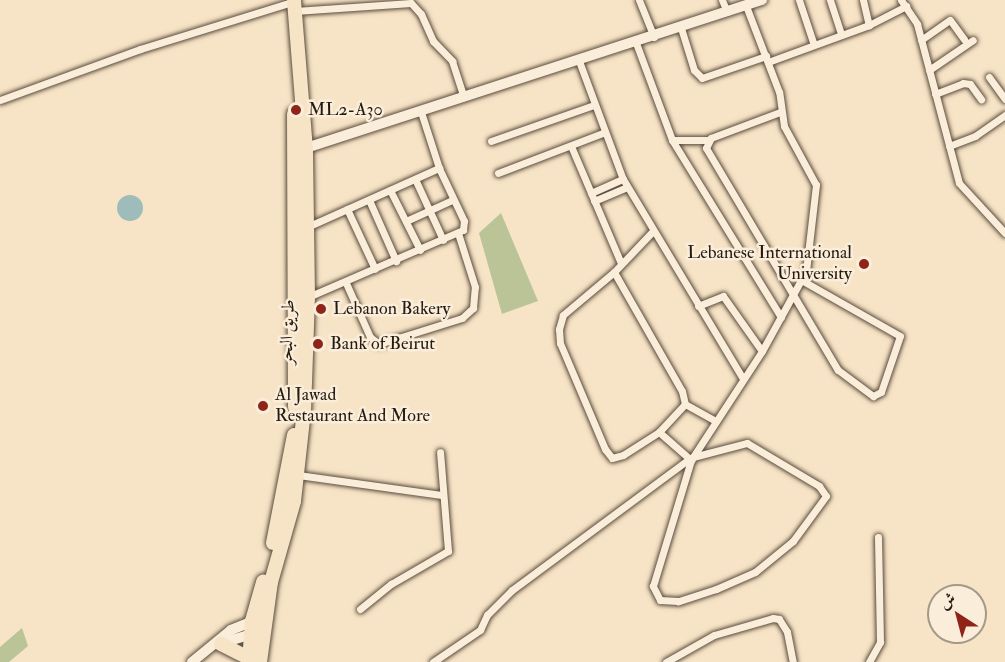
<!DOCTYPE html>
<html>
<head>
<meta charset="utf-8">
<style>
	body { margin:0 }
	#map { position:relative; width:1005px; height:662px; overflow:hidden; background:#f7e3c5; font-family:"IM FELL Double Pica",Amiri,serif }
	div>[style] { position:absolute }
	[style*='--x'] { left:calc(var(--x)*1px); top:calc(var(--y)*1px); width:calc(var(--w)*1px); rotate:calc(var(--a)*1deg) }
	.green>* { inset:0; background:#bac496 }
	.water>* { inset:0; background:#9ebdba }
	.round { border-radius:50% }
	.roads { filter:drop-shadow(0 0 2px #594c3e) drop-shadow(0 0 2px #594c3e) }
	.street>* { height:7px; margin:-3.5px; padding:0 3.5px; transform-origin:3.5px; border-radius:3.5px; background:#faedd9 }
	.secondary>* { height:10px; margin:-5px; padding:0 5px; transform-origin:5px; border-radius:5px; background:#faedd9 }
	.highway>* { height:14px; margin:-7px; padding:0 7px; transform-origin:7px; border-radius:7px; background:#f7e3c5 }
	.dots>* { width:16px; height:16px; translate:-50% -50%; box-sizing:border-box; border:3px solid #faedd9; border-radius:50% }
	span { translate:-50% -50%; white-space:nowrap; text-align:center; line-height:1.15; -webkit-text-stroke:5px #faedd9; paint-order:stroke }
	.poi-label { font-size:18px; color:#241a11 }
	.left { translate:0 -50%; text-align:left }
	.right { translate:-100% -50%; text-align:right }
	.street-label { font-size:18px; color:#241a11 }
	.north { position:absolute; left:927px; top:584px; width:60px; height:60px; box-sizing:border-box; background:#faedd9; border:2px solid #a49989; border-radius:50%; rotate:324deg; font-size:16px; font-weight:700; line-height:24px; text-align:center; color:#241a11 }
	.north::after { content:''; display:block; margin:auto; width:21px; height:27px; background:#8f2418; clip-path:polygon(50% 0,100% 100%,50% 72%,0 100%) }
</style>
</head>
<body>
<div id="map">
	<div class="green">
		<i style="clip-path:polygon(501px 213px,538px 301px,502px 314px,479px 233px)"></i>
		<i style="clip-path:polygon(22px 628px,28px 646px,9px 662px,0 662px,0 647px)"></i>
	</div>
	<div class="water">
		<i class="round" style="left:117px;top:195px;width:26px;height:26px"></i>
	</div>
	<div class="roads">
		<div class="street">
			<i style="--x:639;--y:0;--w:40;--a:68"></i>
			<i style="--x:722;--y:0;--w:13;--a:67"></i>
			<i style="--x:799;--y:0;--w:47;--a:71.6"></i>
			<i style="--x:830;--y:0;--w:35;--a:72"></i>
			<i style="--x:863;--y:0;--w:26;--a:77"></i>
			<i style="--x:901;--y:0;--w:29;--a:56"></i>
			<i style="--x:917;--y:24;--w:164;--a:75.2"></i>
			<i style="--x:959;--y:183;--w:68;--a:47.4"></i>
			<i style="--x:295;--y:11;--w:116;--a:-3.9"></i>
			<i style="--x:411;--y:3;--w:15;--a:48"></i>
			<i style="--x:421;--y:14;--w:30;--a:66"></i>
			<i style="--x:433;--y:41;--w:28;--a:46"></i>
			<i style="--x:452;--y:61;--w:38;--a:72"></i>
			<i style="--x:681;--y:28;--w:44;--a:72.8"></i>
			<i style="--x:694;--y:70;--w:11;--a:45"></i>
			<i style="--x:702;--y:78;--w:68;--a:-19"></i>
			<i style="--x:921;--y:40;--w:35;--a:-35"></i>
			<i style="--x:950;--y:20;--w:24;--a:54"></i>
			<i style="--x:636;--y:43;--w:103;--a:69.6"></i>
			<i style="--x:672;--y:140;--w:208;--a:58.4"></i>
			<i style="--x:579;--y:61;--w:126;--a:69.6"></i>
			<i style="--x:623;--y:179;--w:231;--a:59"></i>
			<i style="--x:768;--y:62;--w:108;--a:-20.1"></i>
			<i style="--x:869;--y:25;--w:42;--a:-27.2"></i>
			<i style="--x:929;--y:70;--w:53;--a:-34.3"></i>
			<i style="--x:989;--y:77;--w:27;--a:54"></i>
			<i style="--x:935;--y:94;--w:30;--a:-21"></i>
			<i style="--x:963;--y:83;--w:7;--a:8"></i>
			<i style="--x:970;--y:84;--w:19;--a:54"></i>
			<i style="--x:0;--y:100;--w:149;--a:-20"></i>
			<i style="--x:140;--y:49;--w:156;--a:-17.2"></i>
			<i style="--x:780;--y:112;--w:74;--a:159.4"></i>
			<i style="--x:711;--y:138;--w:11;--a:117"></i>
			<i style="--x:706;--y:148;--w:258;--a:59.3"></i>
			<i style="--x:838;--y:370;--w:44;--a:36.6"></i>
			<i style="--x:873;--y:396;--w:9;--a:-27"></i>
			<i style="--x:881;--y:392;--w:59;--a:-71.3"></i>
			<i style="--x:900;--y:336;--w:112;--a:-150.4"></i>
			<i style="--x:672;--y:140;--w:36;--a:0"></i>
			<i style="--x:491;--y:141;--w:109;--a:-19.3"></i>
			<i style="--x:571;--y:146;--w:127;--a:66.9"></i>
			<i style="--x:949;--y:146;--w:28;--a:-21"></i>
			<i style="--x:975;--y:136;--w:37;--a:-35"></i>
			<i style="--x:498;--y:173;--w:112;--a:-20.9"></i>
			<i style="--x:415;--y:179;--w:67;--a:65.3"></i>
			<i style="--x:390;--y:190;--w:67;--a:63.4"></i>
			<i style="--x:591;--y:193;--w:35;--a:-24"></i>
			<i style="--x:369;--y:200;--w:67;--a:66.1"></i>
			<i style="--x:594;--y:201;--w:36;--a:-23"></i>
			<i style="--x:347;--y:209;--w:66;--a:65"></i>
			<i style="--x:406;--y:221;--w:51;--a:-24.5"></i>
			<i style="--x:307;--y:227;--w:145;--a:-24.1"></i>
			<i style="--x:652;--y:232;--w:55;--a:133.5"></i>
			<i style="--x:614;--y:272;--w:67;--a:139.9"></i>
			<i style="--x:563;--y:315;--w:15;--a:106"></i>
			<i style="--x:559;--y:329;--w:14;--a:86"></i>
			<i style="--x:560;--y:343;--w:115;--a:67"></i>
			<i style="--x:605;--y:449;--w:11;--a:52"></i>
			<i style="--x:612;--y:458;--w:11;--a:-15"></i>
			<i style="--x:623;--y:455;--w:43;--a:-32.6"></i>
			<i style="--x:659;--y:432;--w:38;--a:-47"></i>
			<i style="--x:614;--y:272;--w:137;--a:60.3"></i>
			<i style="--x:682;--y:391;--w:13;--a:77"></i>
			<i style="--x:346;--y:283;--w:59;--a:66"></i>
			<i style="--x:370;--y:337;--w:11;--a:38"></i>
			<i style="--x:379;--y:344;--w:87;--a:-17.4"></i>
			<i style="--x:462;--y:318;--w:15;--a:-42"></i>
			<i style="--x:473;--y:308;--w:21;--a:-85"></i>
			<i style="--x:475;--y:287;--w:57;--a:-107.5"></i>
			<i style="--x:308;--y:297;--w:169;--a:-23.4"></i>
			<i style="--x:463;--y:230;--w:9;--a:-84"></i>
			<i style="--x:464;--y:221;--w:59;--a:-115.3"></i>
			<i style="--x:439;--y:168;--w:59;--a:-107.8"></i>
			<i style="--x:698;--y:306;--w:27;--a:-22"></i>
			<i style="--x:723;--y:296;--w:67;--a:54.7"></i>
			<i style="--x:685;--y:404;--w:33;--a:29"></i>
			<i style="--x:659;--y:432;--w:43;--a:41.2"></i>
			<i style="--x:693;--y:457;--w:56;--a:-14.5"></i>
			<i style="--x:747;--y:443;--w:84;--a:30.8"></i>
			<i style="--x:819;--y:486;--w:12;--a:55"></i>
			<i style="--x:826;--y:496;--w:56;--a:126.3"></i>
			<i style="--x:793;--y:541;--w:49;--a:140.8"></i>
			<i style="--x:755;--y:572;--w:43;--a:156.4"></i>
			<i style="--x:716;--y:589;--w:40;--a:162"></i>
			<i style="--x:678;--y:601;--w:18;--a:-177"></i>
			<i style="--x:660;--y:600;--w:16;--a:-117"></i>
			<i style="--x:653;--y:586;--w:132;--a:-73.2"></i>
			<i style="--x:691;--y:460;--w:130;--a:-56.9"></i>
			<i style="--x:762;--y:351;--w:91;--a:-61.2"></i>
			<i style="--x:806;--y:271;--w:87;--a:-83.4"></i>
			<i style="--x:816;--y:185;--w:67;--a:-118.5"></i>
			<i style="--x:784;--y:126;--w:34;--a:-98"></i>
			<i style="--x:779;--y:92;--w:92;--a:-111"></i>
			<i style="--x:298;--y:475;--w:145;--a:7.9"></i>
			<i style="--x:360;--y:609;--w:40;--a:-39"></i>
			<i style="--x:391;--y:584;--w:66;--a:-30.1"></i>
			<i style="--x:448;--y:551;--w:99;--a:-94.6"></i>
			<i style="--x:433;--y:662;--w:57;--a:-34.2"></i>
			<i style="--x:480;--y:630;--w:17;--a:-65"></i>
			<i style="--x:487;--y:615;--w:35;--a:-45"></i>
			<i style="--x:512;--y:590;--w:220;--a:-36.5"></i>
			<i style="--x:666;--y:662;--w:55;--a:-29.4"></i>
			<i style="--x:714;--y:635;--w:61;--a:-16.1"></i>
			<i style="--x:773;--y:618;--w:6;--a:9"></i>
			<i style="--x:779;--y:619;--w:15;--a:58"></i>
			<i style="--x:787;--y:632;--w:31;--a:79"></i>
			<i style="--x:869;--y:662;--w:23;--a:-61"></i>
			<i style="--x:880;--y:642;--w:105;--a:-91.1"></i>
		</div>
		<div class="secondary">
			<i style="--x:300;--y:150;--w:486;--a:-18"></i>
			<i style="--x:219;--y:644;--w:39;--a:-17"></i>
			<i style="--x:192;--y:662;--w:50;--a:-39.4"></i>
			<i style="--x:231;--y:630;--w:27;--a:-22"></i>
		</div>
		<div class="highway">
			<i style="--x:294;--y:114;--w:293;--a:89.8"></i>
			<i style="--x:273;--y:543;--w:110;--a:-79"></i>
			<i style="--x:221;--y:644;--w:31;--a:27"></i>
			<i style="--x:249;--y:662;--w:41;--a:-85.8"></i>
			<i style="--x:252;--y:621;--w:41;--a:-74.2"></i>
			<i style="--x:260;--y:662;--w:81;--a:-82.2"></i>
			<i style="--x:271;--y:582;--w:84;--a:-74.1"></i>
			<i style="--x:294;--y:501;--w:91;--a:-83.7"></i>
			<i style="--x:304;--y:411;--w:114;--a:-88"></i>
			<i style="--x:308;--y:297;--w:147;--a:-90.8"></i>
			<i style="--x:306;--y:150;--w:150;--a:-94.6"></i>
		</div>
	</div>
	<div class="dots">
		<i style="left:296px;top:110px;background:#8f2418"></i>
		<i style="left:864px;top:264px;background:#8f2418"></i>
		<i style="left:321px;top:309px;background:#8f2418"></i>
		<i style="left:318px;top:344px;background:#8f2418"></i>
		<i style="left:263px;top:406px;background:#8f2418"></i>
	</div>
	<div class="poi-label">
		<span class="left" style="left:308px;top:110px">ML2-A30</span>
		<span class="right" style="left:852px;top:264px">Lebanese International<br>University</span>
		<span class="left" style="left:333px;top:309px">Lebanon Bakery</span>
		<span class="left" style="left:330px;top:344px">Bank of Beirut</span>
		<span class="left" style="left:275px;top:406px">Al Jawad<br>Restaurant And More</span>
	</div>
	<div class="street-label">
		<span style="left:288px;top:332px;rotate:-88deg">طريق البحر</span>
	</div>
	<div class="north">ش</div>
</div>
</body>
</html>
